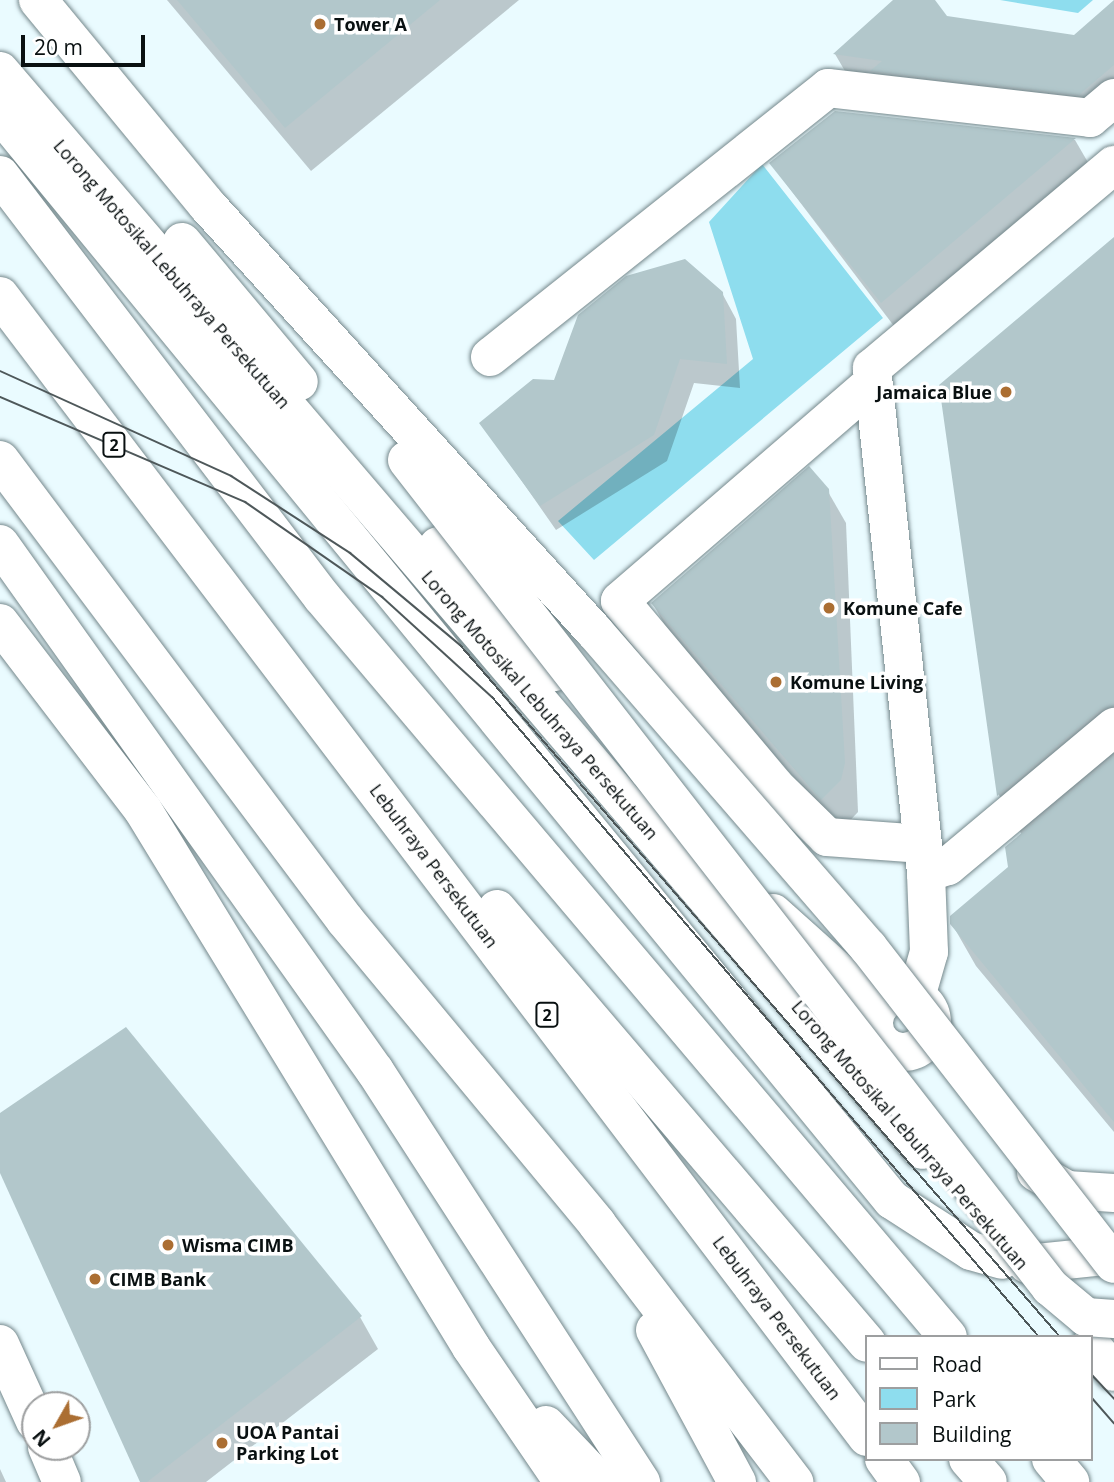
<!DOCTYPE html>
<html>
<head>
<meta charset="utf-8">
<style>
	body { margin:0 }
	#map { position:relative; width:1114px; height:1482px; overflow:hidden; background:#eafbff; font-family:"Open Sans",sans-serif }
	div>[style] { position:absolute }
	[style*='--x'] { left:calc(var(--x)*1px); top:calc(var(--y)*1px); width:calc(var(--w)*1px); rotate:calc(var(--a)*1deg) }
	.green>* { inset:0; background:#8eddee }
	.shadow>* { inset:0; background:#0003 }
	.building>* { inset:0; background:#b2c7cb }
	.roads { filter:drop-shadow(0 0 2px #75888c) drop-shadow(0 0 2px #75888c) }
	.minor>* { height:38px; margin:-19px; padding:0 19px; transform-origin:19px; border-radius:19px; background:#fff }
	.minor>.ring { margin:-19px; padding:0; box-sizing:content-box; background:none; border:38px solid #fff; border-radius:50% }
	.highway>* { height:38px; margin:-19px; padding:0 19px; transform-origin:19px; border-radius:19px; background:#fff }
	.tram>* { height:2px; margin:-1px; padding:0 1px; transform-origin:1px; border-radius:1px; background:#4e585a }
	.bridges { filter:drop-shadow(0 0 2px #75888c) drop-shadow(0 0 2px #75888c) }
	.highway-bridge>* { height:38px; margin:-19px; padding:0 19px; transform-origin:19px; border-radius:19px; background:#fff }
	.dots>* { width:19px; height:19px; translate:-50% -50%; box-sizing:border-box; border:4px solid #fff; border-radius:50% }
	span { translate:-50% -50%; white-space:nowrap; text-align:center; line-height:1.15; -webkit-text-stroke:7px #fff; paint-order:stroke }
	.shield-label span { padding:2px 5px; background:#fff; border:2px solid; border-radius:5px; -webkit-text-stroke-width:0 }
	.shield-label { font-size:16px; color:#091011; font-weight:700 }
	.poi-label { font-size:18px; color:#091011; font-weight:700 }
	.left { translate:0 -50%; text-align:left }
	.right { translate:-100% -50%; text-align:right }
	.street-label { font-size:18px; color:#091011 }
	.legend { position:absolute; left:865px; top:1335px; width:228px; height:126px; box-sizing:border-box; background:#fff; border:2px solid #9d9fa0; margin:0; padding:9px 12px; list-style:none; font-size:21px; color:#091011 }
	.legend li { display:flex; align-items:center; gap:14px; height:35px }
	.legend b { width:35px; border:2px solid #9d9fa0 }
	.north { position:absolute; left:21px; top:1391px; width:70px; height:70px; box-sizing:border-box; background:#fff; border:2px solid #9d9fa0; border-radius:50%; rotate:230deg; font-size:19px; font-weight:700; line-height:28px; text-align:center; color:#091011 }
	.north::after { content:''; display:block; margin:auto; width:24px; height:32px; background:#ab6e32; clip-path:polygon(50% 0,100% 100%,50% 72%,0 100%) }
	.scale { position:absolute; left:21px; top:35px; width:124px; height:32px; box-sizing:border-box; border:4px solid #091011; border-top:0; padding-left:9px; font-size:21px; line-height:24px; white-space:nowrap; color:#091011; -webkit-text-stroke:5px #fff; paint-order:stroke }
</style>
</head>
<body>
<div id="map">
	<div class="green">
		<i style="clip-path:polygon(1000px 0,1093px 0,1078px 13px)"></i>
		<i style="clip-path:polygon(762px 164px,883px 318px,594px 560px,558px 521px,753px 359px,709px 222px)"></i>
	</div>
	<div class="shadow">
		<i style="clip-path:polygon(167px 0,519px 0,311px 171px)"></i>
		<i style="clip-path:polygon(896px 0,932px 0,946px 18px,1075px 37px,1114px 3px,1114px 101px,849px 78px,835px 54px)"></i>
		<i style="clip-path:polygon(835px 113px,1075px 140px,1093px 171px,900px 334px,771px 164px)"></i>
		<i style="clip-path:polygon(1114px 240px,1114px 1132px,976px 966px,952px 924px,1009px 868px,1022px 835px,999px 795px,941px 386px)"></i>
		<i style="clip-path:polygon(722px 293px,736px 319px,740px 388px,694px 383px,667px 461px,556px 530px,482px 424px)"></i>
		<i style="clip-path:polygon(827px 490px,846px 523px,858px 812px,840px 831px,671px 636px,653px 604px)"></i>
		<i style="clip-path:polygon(0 1115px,360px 1317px,378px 1349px,206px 1482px,142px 1482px,0 1169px)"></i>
		<i style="clip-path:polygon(0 1469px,6px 1482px,0 1482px)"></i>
	</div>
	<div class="building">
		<i style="clip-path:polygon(177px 0,440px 0,285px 128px)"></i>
		<i style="clip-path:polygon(893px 0,935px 0,947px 16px,1074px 35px,1114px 0,1114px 65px,1079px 95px,870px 71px,882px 61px,833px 54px)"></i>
		<i style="clip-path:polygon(835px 111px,1076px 138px,881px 303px,769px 163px)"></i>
		<i style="clip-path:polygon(1114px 237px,1114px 706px,1100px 710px,997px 796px,939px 385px)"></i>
		<i style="clip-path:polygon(685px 259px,723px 292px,727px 364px,680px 359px,654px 435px,540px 506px,479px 423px,533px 379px,554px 380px,578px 315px,626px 276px)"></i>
		<i style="clip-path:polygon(809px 466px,829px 489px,845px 763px,841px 780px,821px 800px,651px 603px)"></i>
		<i style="clip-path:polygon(1114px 756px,1114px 1122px,950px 924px,950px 916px,1008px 867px,1005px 847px)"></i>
		<i style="clip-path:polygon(126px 1027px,362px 1316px,147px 1482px,140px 1482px,0 1173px,0 1113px)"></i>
	</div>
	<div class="roads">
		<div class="minor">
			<i style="--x:0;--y:71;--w:1419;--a:49.49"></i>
			<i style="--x:0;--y:113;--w:1406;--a:50.63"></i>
			<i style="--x:892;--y:1200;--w:94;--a:32.8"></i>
			<i style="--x:971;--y:1251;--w:32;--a:16"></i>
			<i style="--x:182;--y:242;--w:182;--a:50.1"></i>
			<i style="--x:490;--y:357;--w:432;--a:-38.5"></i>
			<i style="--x:828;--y:88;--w:264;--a:6.5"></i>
			<i style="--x:1090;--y:118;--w:31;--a:-40"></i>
			<i style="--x:869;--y:386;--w:329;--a:139.2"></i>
			<i style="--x:620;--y:601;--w:241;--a:50"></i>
			<i style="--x:775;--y:786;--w:73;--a:44.4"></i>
			<i style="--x:827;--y:837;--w:96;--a:4.2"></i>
			<i style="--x:438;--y:546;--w:171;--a:47.6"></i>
			<i style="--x:0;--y:623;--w:235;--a:52.6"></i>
			<i style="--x:143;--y:810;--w:629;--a:58.58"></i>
			<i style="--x:471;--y:1347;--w:163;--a:55.7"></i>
			<i style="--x:926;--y:873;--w:23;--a:-18"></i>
			<i style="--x:948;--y:866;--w:217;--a:-39.9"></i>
			<i style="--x:773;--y:913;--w:141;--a:41.8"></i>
			<i class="ring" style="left:874px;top:994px;width:20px;height:20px"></i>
			<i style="--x:916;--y:997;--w:47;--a:-73.9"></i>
			<i style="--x:929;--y:952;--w:79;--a:-92.2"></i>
			<i style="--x:926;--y:873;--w:508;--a:-96.1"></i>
			<i style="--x:872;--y:368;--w:316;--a:-40"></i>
			<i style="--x:1036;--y:1172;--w:36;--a:30"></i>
			<i style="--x:1067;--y:1190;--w:47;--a:3.7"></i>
			<i style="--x:1027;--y:1264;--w:87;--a:-5.9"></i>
			<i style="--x:0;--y:1344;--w:85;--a:65.6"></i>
			<i style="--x:1091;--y:1345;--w:35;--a:50"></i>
			<i style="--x:546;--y:1425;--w:79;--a:46.5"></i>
			<i style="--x:47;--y:1447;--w:38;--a:67"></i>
		</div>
		<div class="highway">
			<i style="--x:0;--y:175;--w:531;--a:52.66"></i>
			<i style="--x:322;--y:597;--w:969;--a:49.77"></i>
			<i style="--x:0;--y:296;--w:1433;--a:52.77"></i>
			<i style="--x:0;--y:460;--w:575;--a:53.13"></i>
			<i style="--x:345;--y:920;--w:395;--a:50.3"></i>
			<i style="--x:597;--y:1224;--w:325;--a:52.6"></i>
			<i style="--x:0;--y:544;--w:647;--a:54.57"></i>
			<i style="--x:375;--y:1071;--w:490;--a:57.1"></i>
			<i style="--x:497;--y:909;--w:570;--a:49.55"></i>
			<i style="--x:655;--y:1330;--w:173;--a:61.7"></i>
			<i style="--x:884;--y:1459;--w:29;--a:54"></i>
			<i style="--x:968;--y:1459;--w:30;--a:49"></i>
			<i style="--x:1051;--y:1459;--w:30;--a:50"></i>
		</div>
	</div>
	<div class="tram">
		<i style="--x:0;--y:371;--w:254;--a:24.4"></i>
		<i style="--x:231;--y:476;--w:142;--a:32.9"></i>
		<i style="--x:350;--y:553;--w:143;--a:39.9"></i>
		<i style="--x:460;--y:645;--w:916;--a:49.07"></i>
		<i style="--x:0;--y:397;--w:267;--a:23.2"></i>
		<i style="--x:245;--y:502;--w:167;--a:34.7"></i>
		<i style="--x:382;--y:597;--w:149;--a:42.3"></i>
		<i style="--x:492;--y:697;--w:842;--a:49.48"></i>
		<i style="--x:1091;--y:1374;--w:34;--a:47"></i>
		<i style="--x:1091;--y:1397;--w:35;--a:49"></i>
	</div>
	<div class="bridges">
		<div class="highway-bridge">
			<i style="--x:38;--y:0;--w:266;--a:50.5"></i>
			<i style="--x:207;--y:205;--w:576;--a:47.75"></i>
			<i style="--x:594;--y:631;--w:418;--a:49.1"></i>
			<i style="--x:868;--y:947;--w:401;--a:52.2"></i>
			<i style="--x:407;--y:460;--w:1048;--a:52.13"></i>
			<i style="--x:1050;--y:1287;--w:47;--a:39.8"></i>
			<i style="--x:1086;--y:1317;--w:28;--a:4"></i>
		</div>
	</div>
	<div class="dots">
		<i style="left:320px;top:24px;background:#ab6e32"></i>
		<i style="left:1006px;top:392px;background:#ab6e32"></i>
		<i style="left:829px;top:608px;background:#ab6e32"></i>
		<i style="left:776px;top:682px;background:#ab6e32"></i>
		<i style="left:168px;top:1245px;background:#ab6e32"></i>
		<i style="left:95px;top:1279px;background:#ab6e32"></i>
		<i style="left:222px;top:1443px;background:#ab6e32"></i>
	</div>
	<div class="shield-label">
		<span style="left:114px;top:445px">2</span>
		<span style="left:547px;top:1015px">2</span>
	</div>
	<div class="poi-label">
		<span class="left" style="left:334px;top:24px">Tower A</span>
		<span class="right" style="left:992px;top:392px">Jamaica Blue</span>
		<span class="left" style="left:843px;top:608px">Komune Cafe</span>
		<span class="left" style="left:790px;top:682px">Komune Living</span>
		<span class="left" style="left:182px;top:1245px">Wisma CIMB</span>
		<span class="left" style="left:109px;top:1279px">CIMB Bank</span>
		<span class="left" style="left:236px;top:1443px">UOA Pantai<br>Parking Lot</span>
	</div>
	<div class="street-label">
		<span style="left:172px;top:274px;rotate:49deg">Lorong Motosikal Lebuhraya Persekutuan</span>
		<span style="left:540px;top:705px;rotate:49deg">Lorong Motosikal Lebuhraya Persekutuan</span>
		<span style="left:434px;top:866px;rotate:53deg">Lebuhraya Persekutuan</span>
		<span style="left:910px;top:1135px;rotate:49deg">Lorong Motosikal Lebuhraya Persekutuan</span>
		<span style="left:777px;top:1318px;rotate:53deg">Lebuhraya Persekutuan</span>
	</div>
	<ul class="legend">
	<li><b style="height:9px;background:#fff"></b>Road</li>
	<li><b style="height:19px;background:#8eddee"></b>Park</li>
	<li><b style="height:19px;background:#b2c7cb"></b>Building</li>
	</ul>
	<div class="north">N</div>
	<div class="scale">20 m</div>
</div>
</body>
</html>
